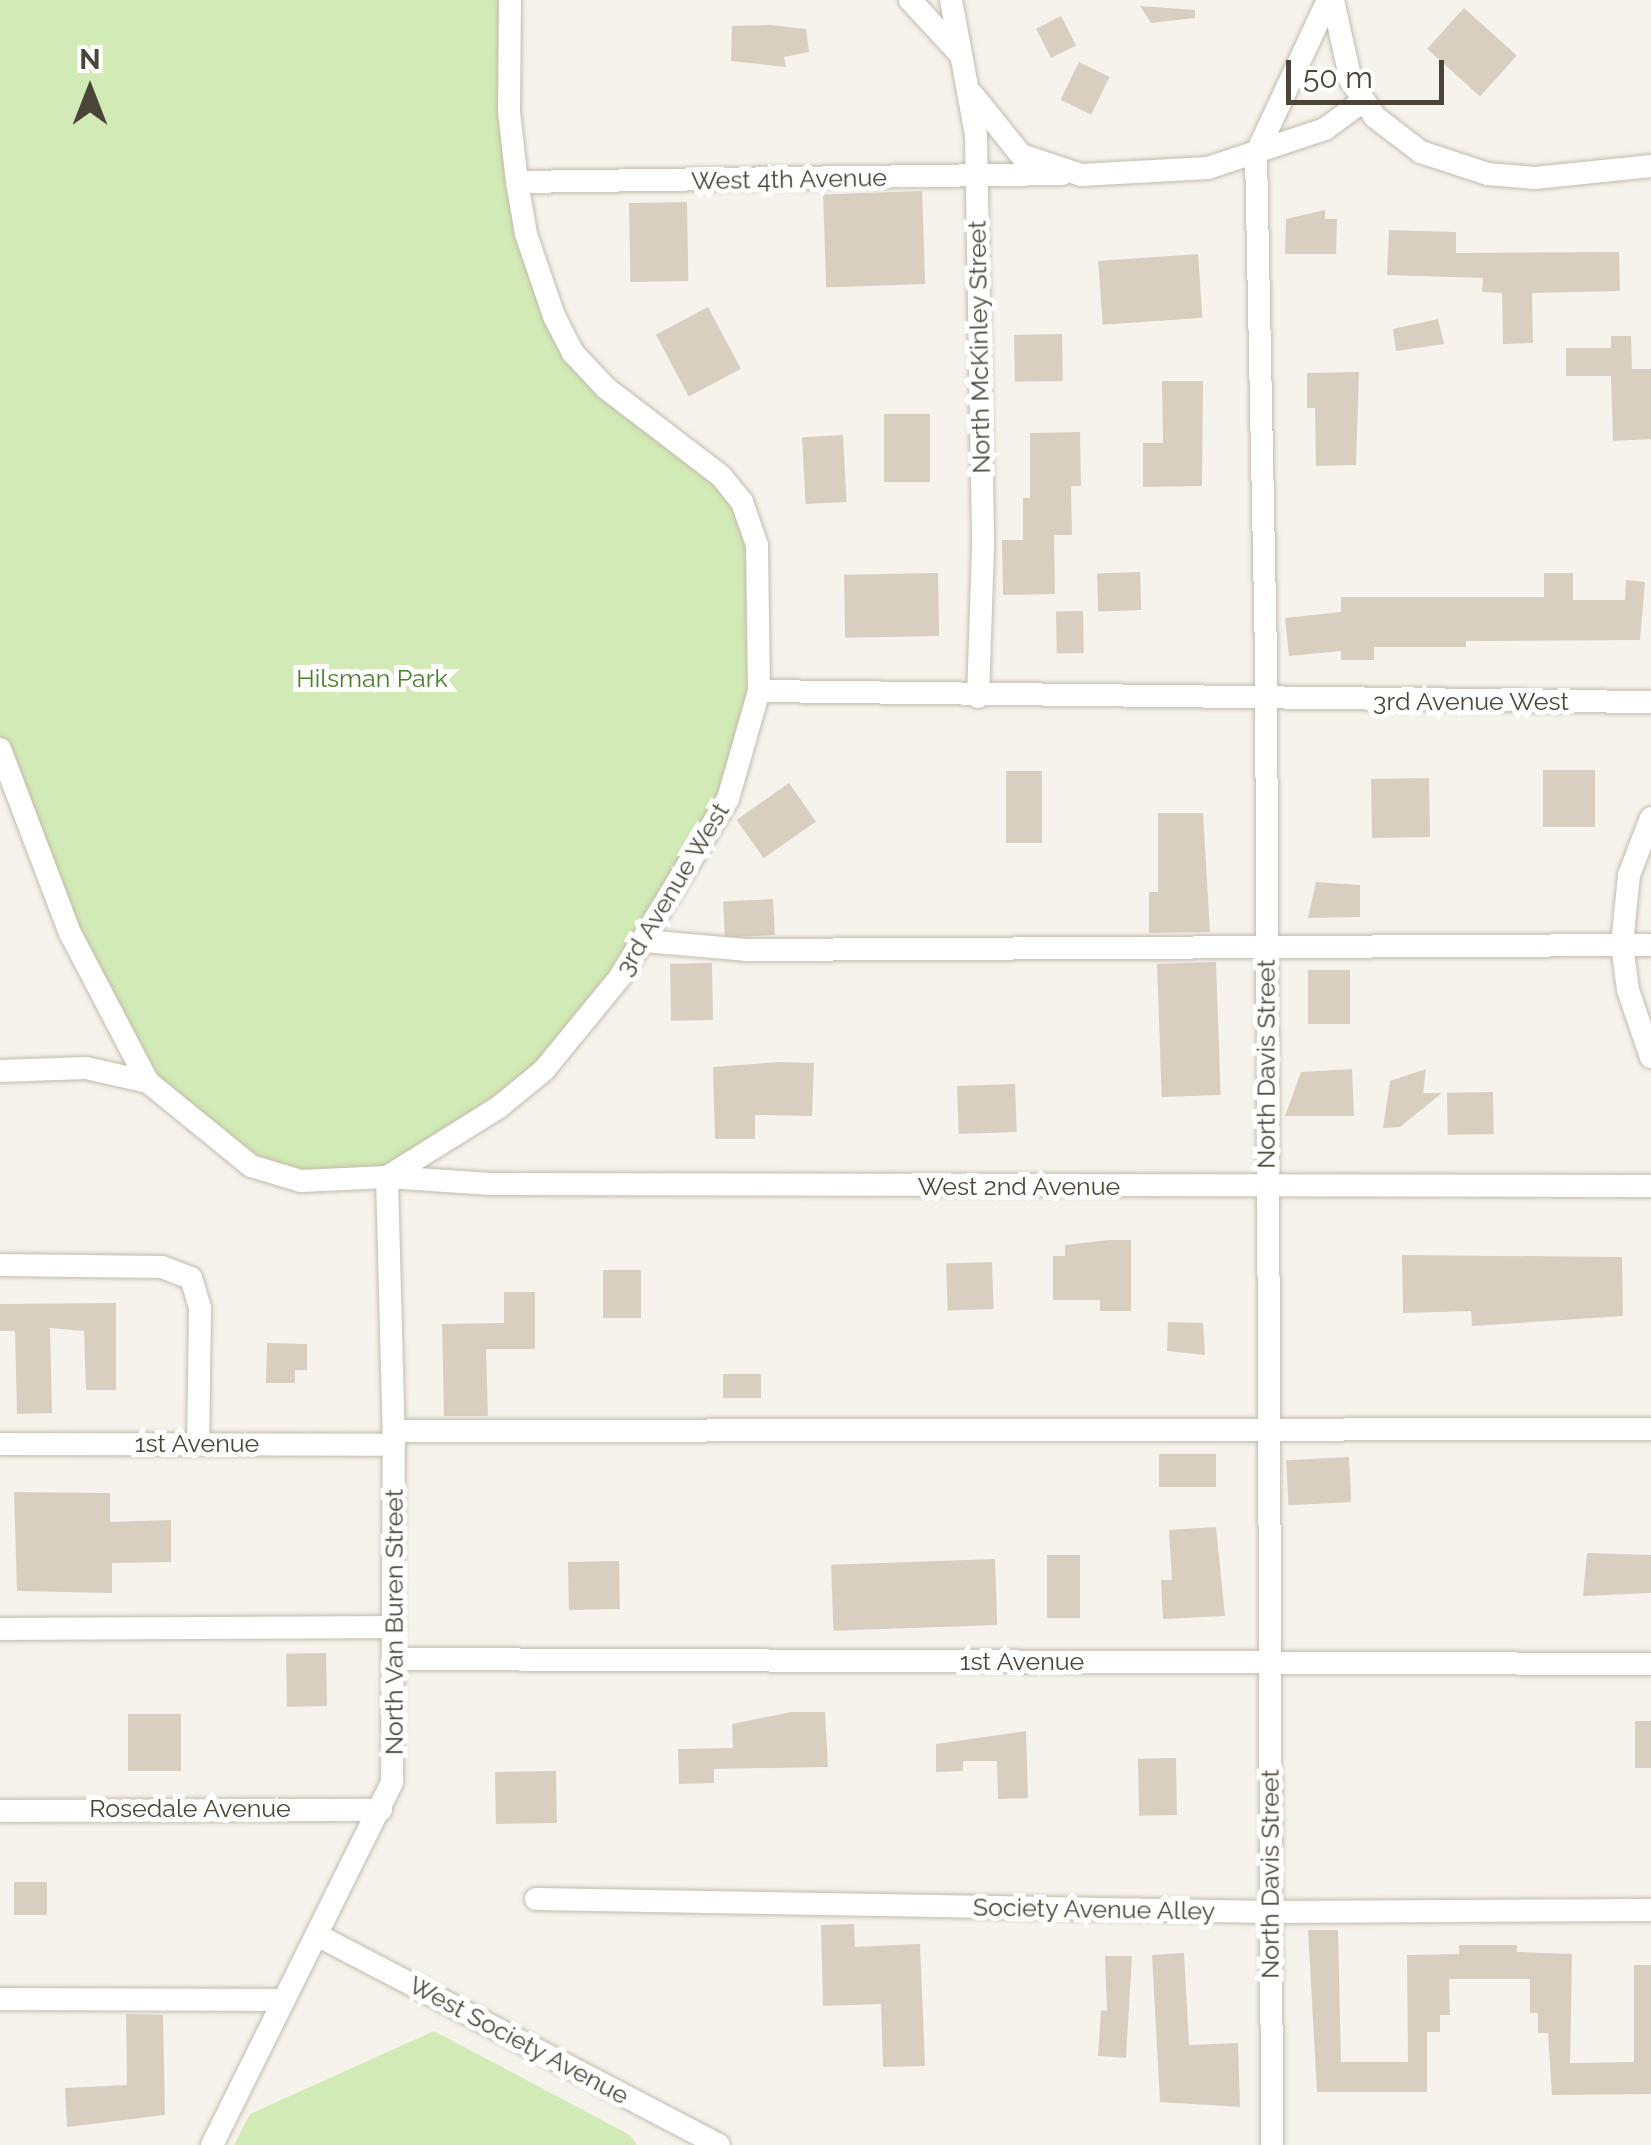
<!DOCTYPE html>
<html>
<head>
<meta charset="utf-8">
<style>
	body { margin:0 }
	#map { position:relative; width:1651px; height:2145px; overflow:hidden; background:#f6f3ec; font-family:Raleway,sans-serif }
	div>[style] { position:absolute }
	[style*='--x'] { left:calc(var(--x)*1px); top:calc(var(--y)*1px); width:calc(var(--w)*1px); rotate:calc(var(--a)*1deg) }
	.green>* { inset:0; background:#d2eab5 }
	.building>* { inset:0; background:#d8cfc1; transform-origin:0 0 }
	.roads { filter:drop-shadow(0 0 2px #c2bbae) drop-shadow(0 0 2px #c2bbae) }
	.minor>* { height:22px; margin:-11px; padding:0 11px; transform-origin:11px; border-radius:11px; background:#fff }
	span { translate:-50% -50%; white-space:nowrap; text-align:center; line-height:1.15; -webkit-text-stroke:10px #fff; paint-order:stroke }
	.street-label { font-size:25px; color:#4b4439 }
	.park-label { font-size:25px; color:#4a7f2a }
	.north { position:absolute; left:40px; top:40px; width:100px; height:100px; -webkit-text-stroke:8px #fff; paint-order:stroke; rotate:0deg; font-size:28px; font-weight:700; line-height:40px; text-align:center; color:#4b4439 }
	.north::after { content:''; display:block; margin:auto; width:35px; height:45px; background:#4b4439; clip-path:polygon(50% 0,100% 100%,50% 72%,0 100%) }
	.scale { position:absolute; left:1286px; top:60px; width:158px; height:45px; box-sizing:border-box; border:5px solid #4b4439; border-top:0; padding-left:12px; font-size:30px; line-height:35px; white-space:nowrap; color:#4b4439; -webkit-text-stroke:8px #fff; paint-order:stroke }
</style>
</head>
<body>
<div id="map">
	<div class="green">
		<i style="clip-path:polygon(0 0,505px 0,504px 115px,551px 321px,744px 514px,756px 692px,702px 843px,542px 1069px,391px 1172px,302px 1179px,253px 1164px,161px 1087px,72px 933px,0 747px)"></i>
		<i style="clip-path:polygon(434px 2031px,630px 2135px,637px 2145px,234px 2145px,250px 2114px)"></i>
	</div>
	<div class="building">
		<i style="clip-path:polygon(1140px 6px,1195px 10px,1195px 18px,1151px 23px)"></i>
		<i style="left:1464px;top:8px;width:71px;height:55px;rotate:42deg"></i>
		<i style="left:1061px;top:16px;width:33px;height:28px;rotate:63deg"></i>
		<i style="clip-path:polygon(770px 25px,806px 29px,809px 52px,784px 57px,786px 67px,731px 61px,732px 26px)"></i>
		<i style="left:1079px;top:62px;width:34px;height:42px;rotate:26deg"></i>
		<i style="left:922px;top:191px;width:93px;height:99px;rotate:88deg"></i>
		<i style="left:687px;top:202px;width:79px;height:58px;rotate:89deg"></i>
		<i style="clip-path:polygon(1325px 210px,1325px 219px,1337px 219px,1336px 254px,1285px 254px,1286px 219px)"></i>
		<i style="clip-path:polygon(1389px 230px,1456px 232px,1456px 253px,1619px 252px,1620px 291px,1532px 293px,1533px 343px,1503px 344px,1502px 293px,1482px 292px,1483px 278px,1387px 275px)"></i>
		<i style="left:1198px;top:254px;width:64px;height:100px;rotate:86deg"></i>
		<i style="left:708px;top:307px;width:70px;height:59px;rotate:62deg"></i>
		<i style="clip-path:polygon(1438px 319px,1444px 344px,1396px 351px,1393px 329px)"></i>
		<i style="left:1062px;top:334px;width:47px;height:48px;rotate:89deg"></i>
		<i style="clip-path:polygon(1611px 336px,1631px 336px,1632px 369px,1651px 369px,1651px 439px,1613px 441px,1611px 376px,1566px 376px,1566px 348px,1611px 348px)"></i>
		<i style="clip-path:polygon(1359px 372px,1356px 465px,1316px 466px,1315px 408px,1307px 408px,1307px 373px)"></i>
		<i style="clip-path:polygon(1162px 381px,1203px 381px,1202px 486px,1143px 487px,1143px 443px,1163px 443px)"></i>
		<i style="left:884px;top:414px;width:46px;height:68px"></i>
		<i style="clip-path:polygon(1080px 432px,1081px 486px,1071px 486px,1072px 535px,1054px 535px,1055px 594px,1003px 595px,1002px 540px,1023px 540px,1023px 498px,1030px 498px,1030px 433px)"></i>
		<i style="left:843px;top:435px;width:67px;height:41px;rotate:87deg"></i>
		<i style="left:1140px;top:572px;width:38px;height:43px;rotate:88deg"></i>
		<i style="left:938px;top:573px;width:63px;height:94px;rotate:89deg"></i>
		<i style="clip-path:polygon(1544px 573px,1573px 573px,1573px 600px,1625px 600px,1626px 580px,1645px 582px,1640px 640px,1466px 641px,1466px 647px,1374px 647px,1374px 660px,1341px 660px,1341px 651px,1289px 656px,1285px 618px,1341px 612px,1341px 597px,1544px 597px)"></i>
		<i style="left:1083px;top:611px;width:42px;height:27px;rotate:89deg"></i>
		<i style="left:1543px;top:770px;width:52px;height:57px"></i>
		<i style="left:1006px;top:771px;width:36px;height:72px"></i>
		<i style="left:1429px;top:778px;width:59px;height:58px;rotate:89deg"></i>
		<i style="left:789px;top:783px;width:47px;height:64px;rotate:55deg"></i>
		<i style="clip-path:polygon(1158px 813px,1203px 813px,1210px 932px,1149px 933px,1149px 892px,1158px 892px)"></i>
		<i style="clip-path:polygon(1316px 882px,1360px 885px,1360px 917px,1308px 918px)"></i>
		<i style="left:773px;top:899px;width:36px;height:50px;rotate:87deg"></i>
		<i style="left:1216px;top:962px;width:133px;height:59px;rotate:88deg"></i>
		<i style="left:712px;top:963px;width:57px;height:42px;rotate:89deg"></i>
		<i style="left:1308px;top:970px;width:42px;height:54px"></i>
		<i style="clip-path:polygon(779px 1062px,814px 1063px,812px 1116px,755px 1115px,755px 1139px,715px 1139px,713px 1067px)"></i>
		<i style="clip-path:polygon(1352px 1069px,1354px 1116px,1285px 1116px,1301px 1072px)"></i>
		<i style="clip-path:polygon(1426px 1069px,1423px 1093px,1442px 1093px,1400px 1127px,1383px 1128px,1390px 1081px)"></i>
		<i style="left:1015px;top:1084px;width:48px;height:58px;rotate:88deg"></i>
		<i style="left:1493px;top:1092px;width:42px;height:46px;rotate:89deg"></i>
		<i style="clip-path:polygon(1109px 1240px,1131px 1240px,1131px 1311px,1100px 1311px,1100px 1300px,1053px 1300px,1053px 1256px,1065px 1256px,1065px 1245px)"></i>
		<i style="clip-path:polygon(1402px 1255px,1622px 1257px,1623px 1316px,1472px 1326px,1471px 1311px,1403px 1313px)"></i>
		<i style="left:992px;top:1262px;width:47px;height:46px;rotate:88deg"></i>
		<i style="left:603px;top:1270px;width:38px;height:48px"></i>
		<i style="clip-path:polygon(504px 1292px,535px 1292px,535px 1349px,486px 1349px,488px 1416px,444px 1416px,442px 1324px,504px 1323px)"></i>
		<i style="clip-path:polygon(116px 1303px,116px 1390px,86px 1390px,84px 1331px,50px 1328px,52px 1413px,17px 1414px,15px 1331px,0 1331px,0 1304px)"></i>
		<i style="clip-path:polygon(1168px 1322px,1203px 1323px,1205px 1355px,1167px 1351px)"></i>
		<i style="clip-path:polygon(267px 1343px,307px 1344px,307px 1370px,295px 1370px,295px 1383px,266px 1383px)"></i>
		<i style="left:723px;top:1374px;width:38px;height:24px"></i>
		<i style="left:1216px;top:1454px;width:33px;height:57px;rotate:90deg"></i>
		<i style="left:1349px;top:1457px;width:45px;height:63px;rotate:87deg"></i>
		<i style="clip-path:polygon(14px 1492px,110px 1493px,110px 1522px,171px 1520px,171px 1562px,112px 1563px,112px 1593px,17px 1591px)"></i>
		<i style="clip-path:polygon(1216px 1527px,1225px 1616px,1163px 1619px,1161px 1580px,1172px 1580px,1169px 1530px)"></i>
		<i style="clip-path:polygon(1587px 1553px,1651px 1555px,1651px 1593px,1583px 1596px)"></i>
		<i style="left:1047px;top:1555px;width:33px;height:63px"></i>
		<i style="left:995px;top:1559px;width:66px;height:164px;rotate:88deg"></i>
		<i style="left:619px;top:1561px;width:48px;height:51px;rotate:89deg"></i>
		<i style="left:326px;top:1653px;width:53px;height:40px;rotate:89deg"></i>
		<i style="clip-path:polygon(791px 1712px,825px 1712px,828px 1767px,714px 1769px,714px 1783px,679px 1784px,678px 1749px,733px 1748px,732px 1724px)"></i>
		<i style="left:128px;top:1714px;width:53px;height:57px"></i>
		<i style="left:1635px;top:1721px;width:16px;height:47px"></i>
		<i style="clip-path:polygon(1026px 1731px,1028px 1798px,998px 1799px,997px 1761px,963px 1761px,963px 1771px,936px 1772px,936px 1744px)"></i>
		<i style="left:1176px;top:1758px;width:57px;height:38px;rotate:89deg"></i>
		<i style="left:556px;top:1771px;width:52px;height:61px;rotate:89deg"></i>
		<i style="left:14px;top:1882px;width:33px;height:33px"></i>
		<i style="clip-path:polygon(854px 1924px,855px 1947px,920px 1944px,925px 2066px,883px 2067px,881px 2004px,823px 2006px,821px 1925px)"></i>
		<i style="clip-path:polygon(1308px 1930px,1338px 1930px,1341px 2062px,1408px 2062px,1407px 1955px,1459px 1954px,1459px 1945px,1517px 1945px,1517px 1952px,1572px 1954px,1570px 2063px,1634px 2062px,1634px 1965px,1651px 1965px,1651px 2094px,1552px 2095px,1548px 2033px,1538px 2033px,1538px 2013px,1530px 2013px,1530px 1979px,1449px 1979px,1450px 2015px,1440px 2015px,1440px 2032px,1427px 2032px,1427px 2092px,1317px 2092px)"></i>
		<i style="clip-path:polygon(1184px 1953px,1189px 2045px,1238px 2043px,1240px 2107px,1160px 2102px,1152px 1955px)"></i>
		<i style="clip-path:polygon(1105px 1956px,1132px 1956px,1126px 2058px,1098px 2056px,1101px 2010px,1107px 2011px)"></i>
		<i style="clip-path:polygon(126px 2014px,163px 2015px,165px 2115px,67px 2127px,65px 2088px,127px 2085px)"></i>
	</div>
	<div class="roads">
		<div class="minor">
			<i style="--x:910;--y:0;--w:72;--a:47.2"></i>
			<i style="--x:951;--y:0;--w:137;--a:79.5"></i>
			<i style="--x:976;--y:135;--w:412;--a:89"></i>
			<i style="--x:983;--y:547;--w:150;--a:91.9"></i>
			<i style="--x:1333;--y:0;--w:83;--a:77.5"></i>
			<i style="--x:1351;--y:81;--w:43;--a:56.3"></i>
			<i style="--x:1375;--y:117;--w:58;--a:37.3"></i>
			<i style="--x:1421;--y:152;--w:71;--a:18.2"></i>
			<i style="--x:1488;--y:174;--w:47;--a:4.9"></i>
			<i style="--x:1535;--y:178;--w:117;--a:-5.9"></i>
			<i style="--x:972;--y:94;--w:78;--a:51.2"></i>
			<i style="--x:1021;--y:155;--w:63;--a:18.4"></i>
			<i style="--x:1081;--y:175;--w:127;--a:-3.2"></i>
			<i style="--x:1208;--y:168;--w:123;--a:-18.4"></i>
			<i style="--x:1325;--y:129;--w:47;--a:-36.4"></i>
			<i style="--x:517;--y:182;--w:545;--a:-0.84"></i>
			<i style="--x:759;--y:691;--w:892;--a:0.71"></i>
			<i style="--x:0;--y:749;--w:197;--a:69.2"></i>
			<i style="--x:70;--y:933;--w:168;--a:62.4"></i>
			<i style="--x:148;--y:1082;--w:133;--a:39.2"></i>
			<i style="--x:251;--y:1166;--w:52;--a:16.7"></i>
			<i style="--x:301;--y:1181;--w:86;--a:-2.7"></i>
			<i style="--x:387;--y:1177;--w:132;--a:-32"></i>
			<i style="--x:499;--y:1107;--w:58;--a:-39.4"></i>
			<i style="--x:544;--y:1070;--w:120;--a:-50.7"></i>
			<i style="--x:620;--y:977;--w:208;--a:-58.8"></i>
			<i style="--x:728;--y:799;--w:112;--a:-74"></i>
			<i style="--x:759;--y:691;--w:146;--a:-90.8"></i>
			<i style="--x:757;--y:545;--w:46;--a:-109.2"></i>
			<i style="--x:742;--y:502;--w:33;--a:-129"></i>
			<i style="--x:721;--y:476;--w:145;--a:-142.6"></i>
			<i style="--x:606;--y:388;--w:48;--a:-133.3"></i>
			<i style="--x:573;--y:353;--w:42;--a:-117.2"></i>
			<i style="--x:554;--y:316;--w:87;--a:-108.9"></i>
			<i style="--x:526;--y:234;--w:53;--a:-99.8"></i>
			<i style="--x:517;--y:182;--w:70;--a:-96.5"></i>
			<i style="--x:509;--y:112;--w:112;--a:-89.5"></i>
			<i style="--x:1651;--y:818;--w:61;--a:111.1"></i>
			<i style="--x:1629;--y:875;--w:70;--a:95.7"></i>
			<i style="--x:1622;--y:945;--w:45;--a:82.4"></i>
			<i style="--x:1628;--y:990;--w:71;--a:71.1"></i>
			<i style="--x:644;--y:941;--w:102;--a:5"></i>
			<i style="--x:746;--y:950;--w:905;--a:-0.32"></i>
			<i style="--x:0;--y:1071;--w:86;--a:-2"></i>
			<i style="--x:86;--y:1068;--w:64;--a:12.7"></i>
			<i style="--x:0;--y:1265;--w:162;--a:0.7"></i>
			<i style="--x:162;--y:1267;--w:31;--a:21"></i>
			<i style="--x:191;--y:1278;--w:31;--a:73"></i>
			<i style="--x:200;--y:1308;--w:135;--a:90.8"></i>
			<i style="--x:394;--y:1431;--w:1257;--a:-0.09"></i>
			<i style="--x:0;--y:1444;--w:394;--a:0.1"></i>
			<i style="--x:0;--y:1629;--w:394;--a:-0.3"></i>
			<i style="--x:394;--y:1659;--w:1257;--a:0.23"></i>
			<i style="--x:0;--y:1811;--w:381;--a:-0.2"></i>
			<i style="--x:536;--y:1899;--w:735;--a:1.01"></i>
			<i style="--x:1271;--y:1912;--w:380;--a:-0.3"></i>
			<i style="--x:319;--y:1936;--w:451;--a:27.6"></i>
			<i style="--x:0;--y:1999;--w:284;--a:0.2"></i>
			<i style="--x:212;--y:2145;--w:405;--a:-63.6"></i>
			<i style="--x:392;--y:1782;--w:337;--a:-89.7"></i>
			<i style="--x:394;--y:1445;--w:268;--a:-91.5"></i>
			<i style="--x:387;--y:1177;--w:104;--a:3.9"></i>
			<i style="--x:491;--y:1184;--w:1160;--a:0.1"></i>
			<i style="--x:1272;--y:2145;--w:1489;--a:-90.23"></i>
			<i style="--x:1266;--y:656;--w:502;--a:-91.14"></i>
			<i style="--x:1256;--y:154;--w:170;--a:-64.9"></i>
		</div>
	</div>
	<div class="street-label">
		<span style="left:789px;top:179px;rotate:-1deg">West 4th Avenue</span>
		<span style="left:979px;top:347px;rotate:-91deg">North McKinley Street</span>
		<span style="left:1471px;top:701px">3rd Avenue West</span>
		<span style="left:672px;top:889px;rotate:-59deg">3rd Avenue West</span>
		<span style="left:1266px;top:1064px;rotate:-90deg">North Davis Street</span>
		<span style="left:1019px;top:1186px">West 2nd Avenue</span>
		<span style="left:197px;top:1443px">1st Avenue</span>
		<span style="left:394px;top:1622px;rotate:-90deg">North Van Buren Street</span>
		<span style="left:1022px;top:1661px">1st Avenue</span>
		<span style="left:190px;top:1808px">Rosedale Avenue</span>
		<span style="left:1270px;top:1874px;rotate:-90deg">North Davis Street</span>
		<span style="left:1094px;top:1909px;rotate:1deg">Society Avenue Alley</span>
		<span style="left:519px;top:2040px;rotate:28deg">West Society Avenue</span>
	</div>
	<div class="park-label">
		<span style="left:372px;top:678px">Hilsman Park</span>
	</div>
	<div class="north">N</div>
	<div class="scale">50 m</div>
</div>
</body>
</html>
